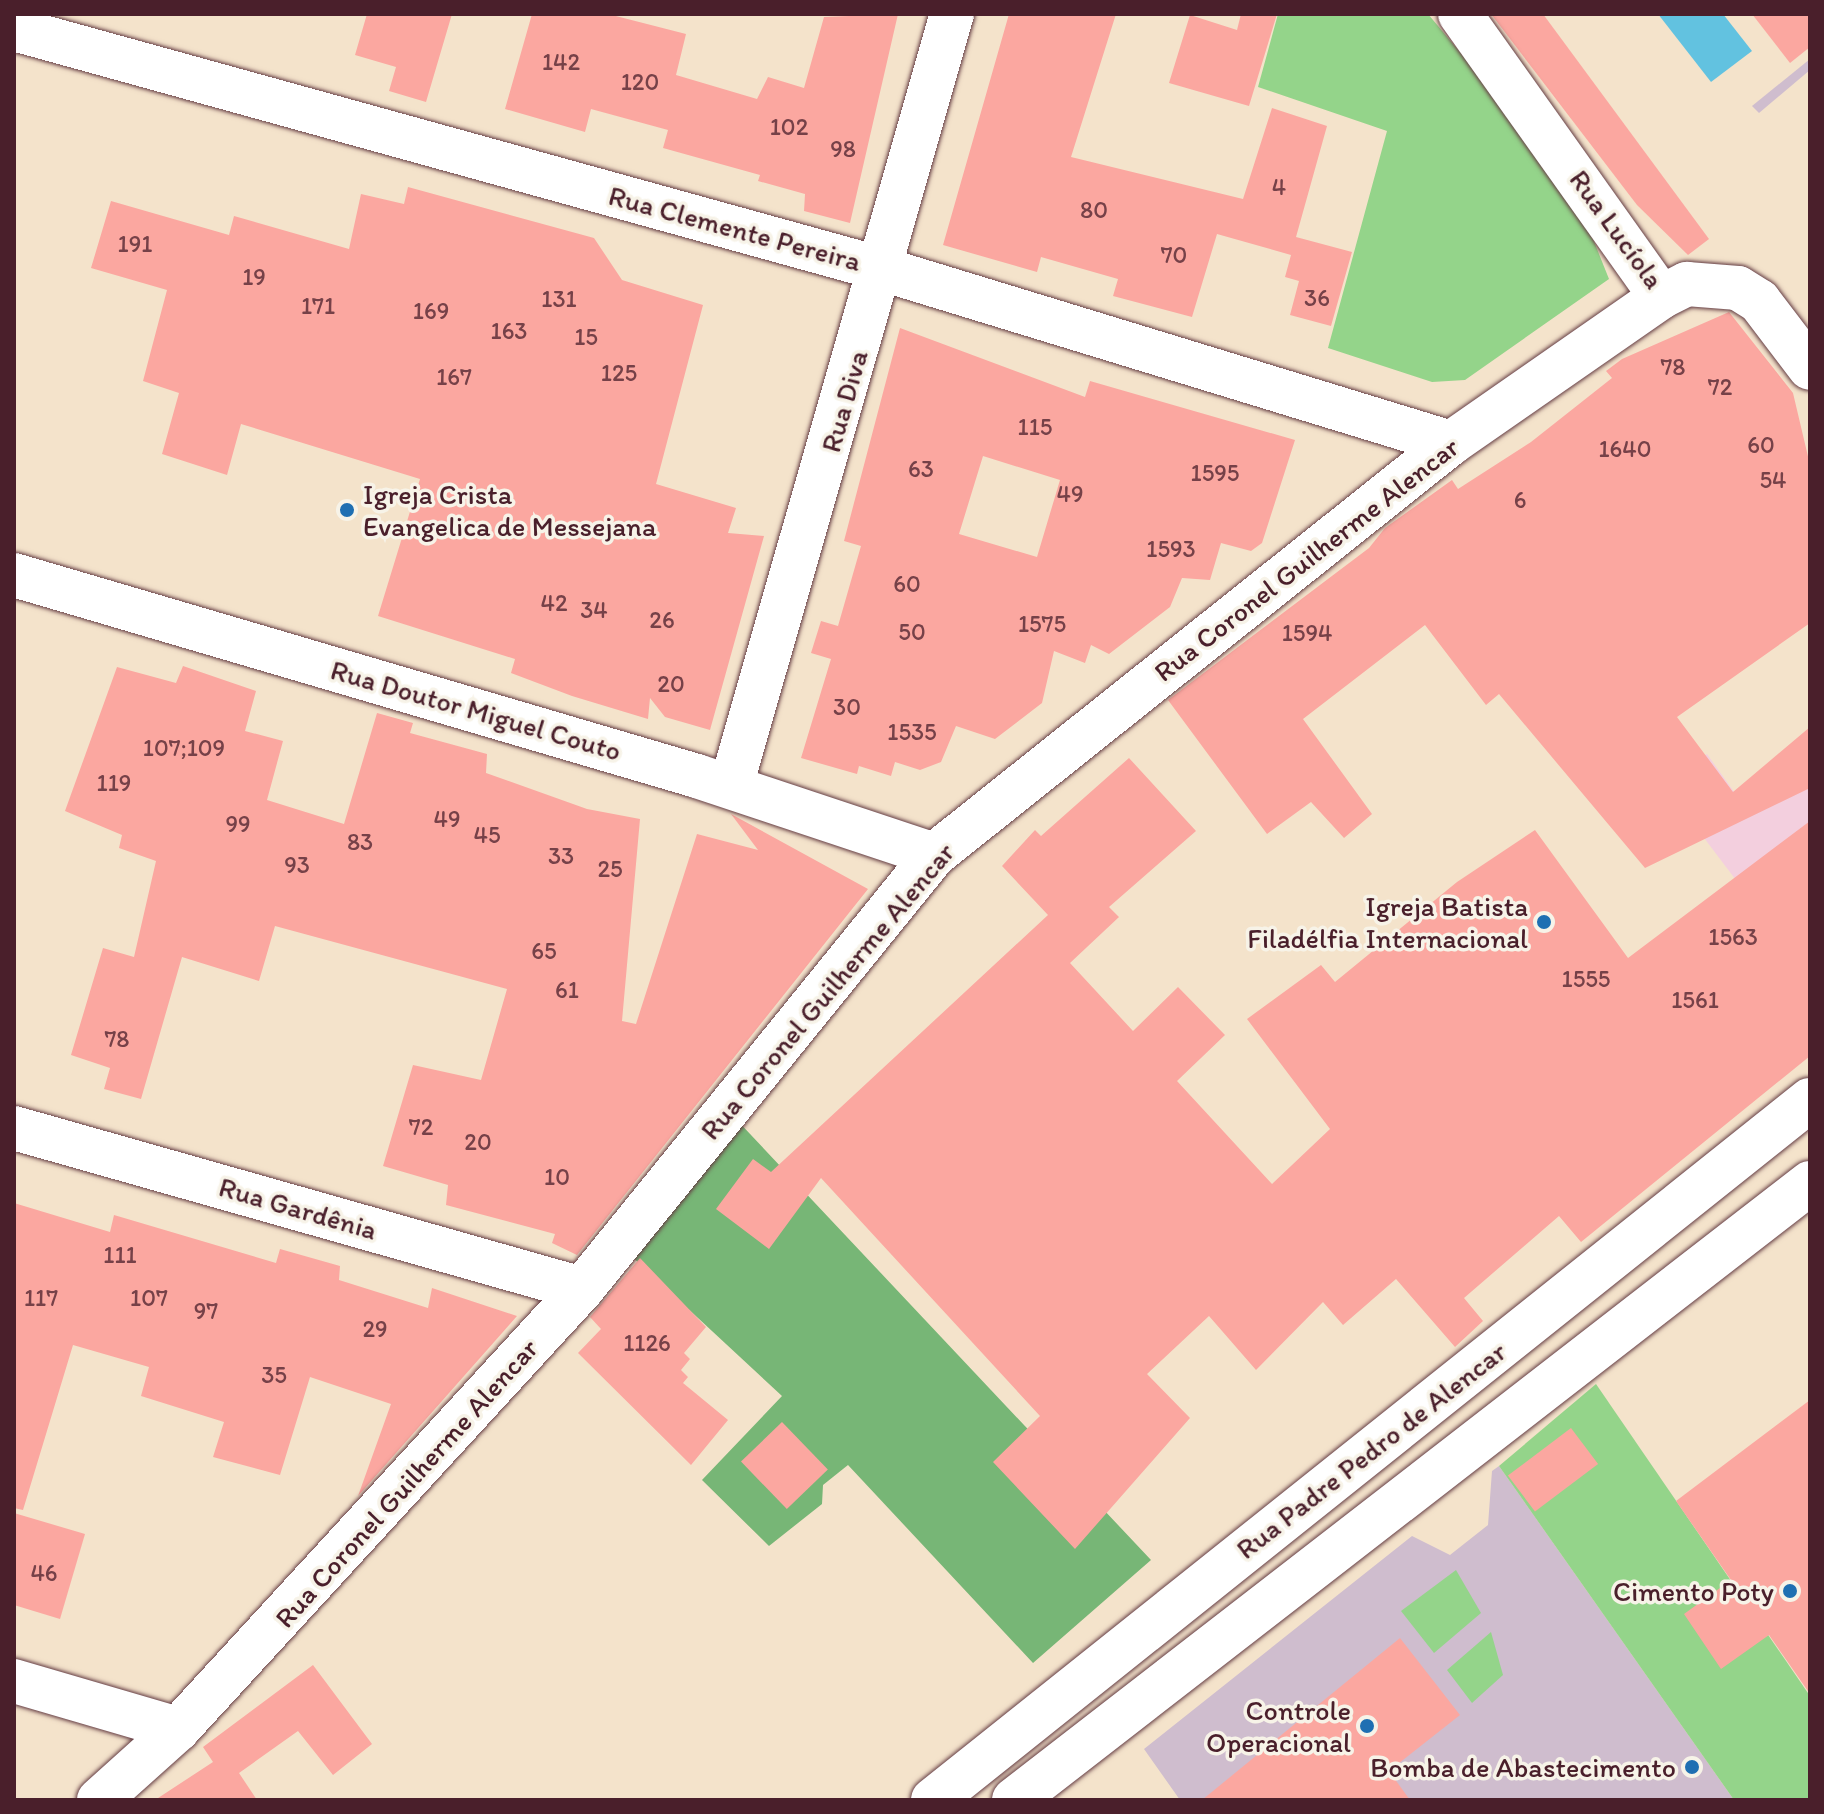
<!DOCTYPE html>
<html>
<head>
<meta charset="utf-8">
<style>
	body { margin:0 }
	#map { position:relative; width:1824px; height:1814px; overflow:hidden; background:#f4e3cb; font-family:Itim,sans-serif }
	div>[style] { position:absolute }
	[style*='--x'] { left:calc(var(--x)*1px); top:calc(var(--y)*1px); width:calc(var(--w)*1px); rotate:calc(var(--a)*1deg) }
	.built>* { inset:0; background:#f3cfde }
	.industrial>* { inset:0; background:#cfbdce }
	.green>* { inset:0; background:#94d48a }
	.forest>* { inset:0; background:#77b676 }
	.water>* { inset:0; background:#62c2e0 }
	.building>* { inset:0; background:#fba7a0; transform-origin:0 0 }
	.roads { filter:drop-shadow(0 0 2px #643c43) drop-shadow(0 0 2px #643c43) }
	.minor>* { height:44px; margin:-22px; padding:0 22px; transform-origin:22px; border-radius:22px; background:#fff }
	.major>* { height:44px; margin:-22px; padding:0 22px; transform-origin:22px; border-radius:22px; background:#fff }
	.dots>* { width:22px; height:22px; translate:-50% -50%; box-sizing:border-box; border:4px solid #f7f3e8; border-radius:50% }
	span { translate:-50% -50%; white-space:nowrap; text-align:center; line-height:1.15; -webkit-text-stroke:7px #f7f3e8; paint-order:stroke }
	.number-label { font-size:24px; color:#764148 }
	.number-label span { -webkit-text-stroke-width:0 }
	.street-label { font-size:28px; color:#4a1f2b }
	.poi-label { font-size:28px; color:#4a1f2b }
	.left { translate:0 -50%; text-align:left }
	.right { translate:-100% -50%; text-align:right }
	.frame { position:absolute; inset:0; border:16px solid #4a1f2b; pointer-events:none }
</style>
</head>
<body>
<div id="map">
	<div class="built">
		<i style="clip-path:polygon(1810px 736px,1810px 978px,1664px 785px,1707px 754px,1737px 796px)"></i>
	</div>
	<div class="industrial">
		<i style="clip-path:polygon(1810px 59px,1810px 70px,1759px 113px,1752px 106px)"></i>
		<i style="clip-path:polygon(1499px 1466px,1734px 1800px,1180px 1800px,1144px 1749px,1412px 1536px,1450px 1555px,1488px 1525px,1492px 1471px)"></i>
	</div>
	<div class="green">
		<i style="clip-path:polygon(1278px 14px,1428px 14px,1484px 81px,1593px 239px,1609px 279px,1465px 380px,1432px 382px,1328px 348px,1387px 131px,1258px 87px)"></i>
		<i style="clip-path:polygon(1596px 1384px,1810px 1696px,1810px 1800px,1734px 1800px,1499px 1466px)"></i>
		<i style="clip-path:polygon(1456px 1570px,1481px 1613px,1434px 1653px,1401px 1611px)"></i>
		<i style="clip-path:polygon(1491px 1632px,1503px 1675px,1472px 1703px,1447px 1670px)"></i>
	</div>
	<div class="forest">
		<i style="clip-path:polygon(734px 1117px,1151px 1560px,1033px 1663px,848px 1465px,823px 1485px,822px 1504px,769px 1546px,702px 1480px,782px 1396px,629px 1254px)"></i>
	</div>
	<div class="water">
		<i style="clip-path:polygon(1658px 14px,1723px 14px,1752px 51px,1711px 82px)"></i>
	</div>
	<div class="building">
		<i style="clip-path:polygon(367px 14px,452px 14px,426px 102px,389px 91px,396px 67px,355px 55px)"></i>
		<i style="clip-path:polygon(532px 14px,608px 14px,686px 34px,676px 75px,757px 99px,768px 77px,804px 88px,824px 17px,898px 14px,850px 223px,804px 211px,805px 194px,758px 181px,760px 175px,663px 148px,668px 130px,591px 109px,585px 132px,505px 109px)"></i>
		<i style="clip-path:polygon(1009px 14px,1116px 14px,1071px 157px,1243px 199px,1272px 108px,1327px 126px,1296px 237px,1352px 252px,1331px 326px,1290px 315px,1299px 281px,1285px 277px,1291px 255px,1217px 234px,1192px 317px,1113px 296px,1118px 279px,1041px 257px,1037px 272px,943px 245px)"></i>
		<i style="clip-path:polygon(1241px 14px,1277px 14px,1249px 106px,1169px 83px,1190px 15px,1237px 30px)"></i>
		<i style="clip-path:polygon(1491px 14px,1543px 14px,1709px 239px,1688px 255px,1637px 205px)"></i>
		<i style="clip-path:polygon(1752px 14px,1810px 14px,1810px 47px,1790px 63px)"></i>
		<i style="clip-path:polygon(408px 187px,594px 238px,622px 280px,703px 305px,656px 484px,736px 508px,728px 533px,764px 536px,710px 730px,665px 717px,650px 698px,648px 719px,572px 696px,511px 673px,515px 659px,378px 616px,420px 479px,241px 424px,227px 475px,162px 454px,179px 393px,143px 381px,167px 290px,91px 268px,111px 201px,229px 235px,234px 216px,349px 249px,361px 194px,404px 204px)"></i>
		<i style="clip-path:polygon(1729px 312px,1793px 393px,1810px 465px,1810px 623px,1677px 717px,1733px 792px,1810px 727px,1810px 788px,1645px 868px,1499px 694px,1486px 705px,1425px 625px,1303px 719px,1372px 814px,1344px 838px,1311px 802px,1267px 834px,1168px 700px,1369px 548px,1385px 528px,1452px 480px,1458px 489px,1531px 442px,1612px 378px,1606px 371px,1622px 359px)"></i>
		<i style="clip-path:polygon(evenodd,900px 328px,1085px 397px,1090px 381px,1295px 440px,1262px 543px,1251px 551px,1221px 543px,1210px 580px,1182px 578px,1170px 607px,1109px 654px,1091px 645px,1085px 663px,1054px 651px,1042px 703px,995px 739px,956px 726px,941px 762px,920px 770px,895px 762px,891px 776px,859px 766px,857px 774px,801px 758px,831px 659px,811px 653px,821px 621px,838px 626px,861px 546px,844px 541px,900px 328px,983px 456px,1060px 480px,1037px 557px,959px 534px,983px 456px)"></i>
		<i style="clip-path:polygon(183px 666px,256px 691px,245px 731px,283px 741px,267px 800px,344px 824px,377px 713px,413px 723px,410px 733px,487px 754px,486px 773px,587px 809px,640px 819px,622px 1021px,636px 1024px,697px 834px,758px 850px,731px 814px,868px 889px,577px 1255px,552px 1243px,555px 1234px,446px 1205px,448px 1185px,383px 1166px,413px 1065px,481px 1080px,507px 989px,275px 926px,259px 981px,182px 957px,141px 1099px,104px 1089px,110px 1068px,71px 1055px,103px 948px,134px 957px,156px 861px,119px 848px,122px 835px,65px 811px,117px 667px,176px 683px)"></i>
		<i style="clip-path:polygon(1129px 758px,1196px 831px,1109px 907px,1119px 917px,1070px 963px,1133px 1031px,1178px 987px,1225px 1035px,1177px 1081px,1272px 1184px,1330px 1129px,1247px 1019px,1321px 965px,1335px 982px,1457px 882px,1535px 830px,1628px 958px,1810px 821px,1810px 1056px,1581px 1242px,1559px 1216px,1464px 1298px,1483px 1321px,1455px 1347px,1396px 1279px,1343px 1325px,1323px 1302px,1256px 1370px,1209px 1316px,1147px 1374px,1190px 1418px,1075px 1549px,993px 1462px,1040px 1416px,821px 1178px,769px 1249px,716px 1209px,753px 1159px,771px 1172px,1048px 915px,1002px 866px,1035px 830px,1041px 836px)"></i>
		<i style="clip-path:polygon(14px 1203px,110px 1232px,114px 1215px,276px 1263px,280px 1249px,340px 1266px,339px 1280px,428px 1308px,432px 1288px,517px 1316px,358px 1496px,391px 1404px,310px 1377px,280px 1475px,213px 1457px,224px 1422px,141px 1396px,149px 1367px,73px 1345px,23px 1510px,14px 1508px)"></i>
		<i style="clip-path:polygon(640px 1258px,706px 1327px,684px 1353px,690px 1359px,681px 1370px,688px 1377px,683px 1383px,728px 1420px,691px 1465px,578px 1353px,601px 1329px,590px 1317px)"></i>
		<i style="clip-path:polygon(1810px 1400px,1810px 1694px,1769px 1635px,1721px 1669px,1684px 1614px,1731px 1580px,1676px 1501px)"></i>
		<i style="left:782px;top:1422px;width:66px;height:57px;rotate:46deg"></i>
		<i style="left:1571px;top:1428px;width:45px;height:79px;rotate:53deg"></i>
		<i style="clip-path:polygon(14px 1513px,85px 1534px,60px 1619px,14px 1605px)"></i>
		<i style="clip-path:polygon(1400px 1638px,1460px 1715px,1389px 1771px,1410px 1800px,1202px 1800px)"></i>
		<i style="clip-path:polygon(313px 1665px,372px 1744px,333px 1775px,298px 1731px,239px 1773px,257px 1800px,155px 1800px,213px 1762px,203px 1747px)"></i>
	</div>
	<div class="roads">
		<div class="minor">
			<i style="--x:1460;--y:14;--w:347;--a:54.6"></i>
			<i style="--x:14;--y:29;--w:901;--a:15.46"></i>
			<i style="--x:882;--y:269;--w:595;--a:17"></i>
			<i style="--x:14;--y:575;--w:712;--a:16.4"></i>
			<i style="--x:697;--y:776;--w:250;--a:18.4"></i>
			<i style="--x:731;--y:786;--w:803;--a:-74.03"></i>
			<i style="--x:14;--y:1128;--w:590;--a:15.83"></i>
			<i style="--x:14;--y:1681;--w:171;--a:16.3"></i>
			<i style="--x:99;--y:1800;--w:106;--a:-41.9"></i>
			<i style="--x:178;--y:1729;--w:597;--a:-47.44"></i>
			<i style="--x:582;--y:1289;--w:559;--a:-50.96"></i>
			<i style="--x:934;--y:855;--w:661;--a:-38.55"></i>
			<i style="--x:1451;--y:443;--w:256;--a:-34.8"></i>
			<i style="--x:1661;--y:297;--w:29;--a:-27"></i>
			<i style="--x:1687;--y:284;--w:51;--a:4.5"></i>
			<i style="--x:1738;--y:288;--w:25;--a:32"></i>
			<i style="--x:1759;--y:301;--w:84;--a:52.7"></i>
		</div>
		<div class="major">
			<i style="--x:933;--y:1800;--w:1122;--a:-38.6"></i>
			<i style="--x:1014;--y:1800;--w:1007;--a:-37.78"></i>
		</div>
	</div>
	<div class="dots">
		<i style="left:347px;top:510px;background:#1f6fb2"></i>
		<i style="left:1544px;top:922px;background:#1f6fb2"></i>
		<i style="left:1790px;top:1591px;background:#1f6fb2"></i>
		<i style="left:1367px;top:1726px;background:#1f6fb2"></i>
		<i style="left:1692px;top:1767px;background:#1f6fb2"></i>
	</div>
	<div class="number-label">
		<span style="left:561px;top:62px">142</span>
		<span style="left:640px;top:82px">120</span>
		<span style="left:789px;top:127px">102</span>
		<span style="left:843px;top:149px">98</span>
		<span style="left:1279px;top:187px">4</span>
		<span style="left:1094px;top:210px">80</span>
		<span style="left:135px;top:244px">191</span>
		<span style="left:1174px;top:255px">70</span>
		<span style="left:254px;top:277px">19</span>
		<span style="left:1317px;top:298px">36</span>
		<span style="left:559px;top:299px">131</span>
		<span style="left:318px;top:306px">171</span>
		<span style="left:431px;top:311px">169</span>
		<span style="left:509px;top:331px">163</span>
		<span style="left:586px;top:337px">15</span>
		<span style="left:1673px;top:367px">78</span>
		<span style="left:619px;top:373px">125</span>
		<span style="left:454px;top:377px">167</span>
		<span style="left:1720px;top:387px">72</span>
		<span style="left:1035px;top:427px">115</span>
		<span style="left:1761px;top:445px">60</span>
		<span style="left:1625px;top:449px">1640</span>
		<span style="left:921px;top:469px">63</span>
		<span style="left:1215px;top:473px">1595</span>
		<span style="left:1773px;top:480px">54</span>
		<span style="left:1070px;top:494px">49</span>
		<span style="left:1520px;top:500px">6</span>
		<span style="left:1171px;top:549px">1593</span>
		<span style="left:907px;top:584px">60</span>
		<span style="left:554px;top:603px">42</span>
		<span style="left:594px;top:610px">34</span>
		<span style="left:662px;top:620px">26</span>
		<span style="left:1042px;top:624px">1575</span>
		<span style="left:912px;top:632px">50</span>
		<span style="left:1307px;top:633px">1594</span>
		<span style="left:671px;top:684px">20</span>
		<span style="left:847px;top:707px">30</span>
		<span style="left:912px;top:732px">1535</span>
		<span style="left:184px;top:748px">107;109</span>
		<span style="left:114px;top:783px">119</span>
		<span style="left:447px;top:819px">49</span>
		<span style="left:238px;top:824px">99</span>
		<span style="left:487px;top:835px">45</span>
		<span style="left:360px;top:842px">83</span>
		<span style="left:561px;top:856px">33</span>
		<span style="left:297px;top:865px">93</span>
		<span style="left:610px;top:869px">25</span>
		<span style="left:1733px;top:937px">1563</span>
		<span style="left:544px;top:951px">65</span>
		<span style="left:1586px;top:979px">1555</span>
		<span style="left:567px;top:990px">61</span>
		<span style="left:1695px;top:1000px">1561</span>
		<span style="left:117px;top:1039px">78</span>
		<span style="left:421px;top:1127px">72</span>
		<span style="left:478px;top:1142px">20</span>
		<span style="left:557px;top:1177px">10</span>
		<span style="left:120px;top:1255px">111</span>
		<span style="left:41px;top:1298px">117</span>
		<span style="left:149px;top:1298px">107</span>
		<span style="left:206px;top:1311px">97</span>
		<span style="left:375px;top:1329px">29</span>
		<span style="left:647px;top:1343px">1126</span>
		<span style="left:274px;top:1375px">35</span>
		<span style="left:44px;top:1573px">46</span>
	</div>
	<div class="street-label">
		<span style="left:735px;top:228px;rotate:15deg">Rua Clemente Pereira</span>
		<span style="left:1617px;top:229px;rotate:54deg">Rua Lucíola</span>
		<span style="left:844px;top:401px;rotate:-74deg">Rua Diva</span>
		<span style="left:1306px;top:559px;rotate:-38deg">Rua Coronel Guilherme Alencar</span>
		<span style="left:476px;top:710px;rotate:16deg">Rua Doutor Miguel Couto</span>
		<span style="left:827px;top:991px;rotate:-50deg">Rua Coronel Guilherme Alencar</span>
		<span style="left:298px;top:1208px;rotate:16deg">Rua Gardênia</span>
		<span style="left:1371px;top:1450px;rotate:-38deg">Rua Padre Pedro de Alencar</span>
		<span style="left:406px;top:1483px;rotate:-48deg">Rua Coronel Guilherme Alencar</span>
	</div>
	<div class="poi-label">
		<span class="left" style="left:363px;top:510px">Igreja Crista<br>Evangelica de Messejana</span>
		<span class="right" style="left:1528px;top:922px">Igreja Batista<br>Filadélfia Internacional</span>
		<span class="right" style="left:1774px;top:1591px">Cimento Poty</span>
		<span class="right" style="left:1351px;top:1726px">Controle<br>Operacional</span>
		<span class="right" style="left:1676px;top:1767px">Bomba de Abastecimento</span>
	</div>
	<div class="frame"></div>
</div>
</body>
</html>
